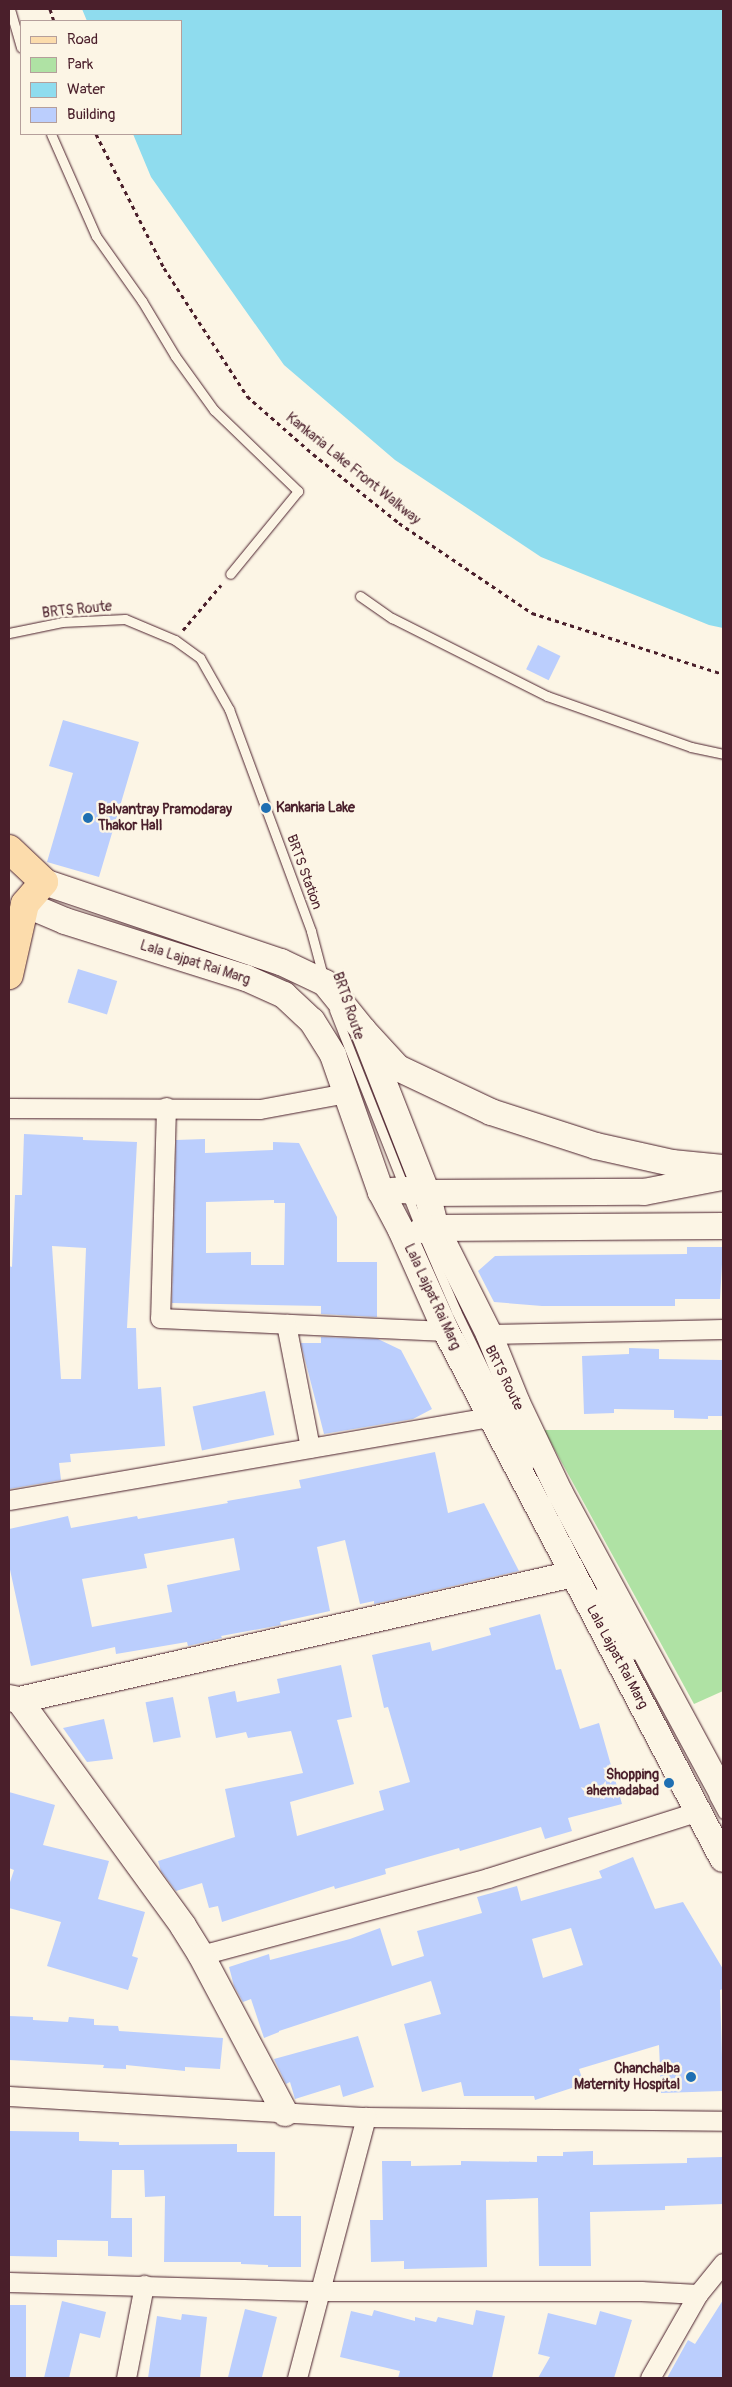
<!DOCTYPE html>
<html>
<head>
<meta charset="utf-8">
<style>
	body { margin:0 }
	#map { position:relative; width:732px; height:2387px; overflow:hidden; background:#fcf5e5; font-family:Pangolin,sans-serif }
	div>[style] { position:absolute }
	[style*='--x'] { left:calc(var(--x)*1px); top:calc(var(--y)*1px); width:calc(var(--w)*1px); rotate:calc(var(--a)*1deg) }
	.green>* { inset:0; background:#afe2a4 }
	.water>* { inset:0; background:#8fdcee }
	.building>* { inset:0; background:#bbcefd; transform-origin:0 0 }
	.path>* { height:3px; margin-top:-1.5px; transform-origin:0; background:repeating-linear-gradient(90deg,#4a1f2b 0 4px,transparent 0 8px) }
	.roads { filter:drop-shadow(0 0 1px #4a1f2b) drop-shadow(0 0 1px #4a1f2b) }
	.lane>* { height:9px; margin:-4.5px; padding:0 4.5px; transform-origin:4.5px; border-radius:4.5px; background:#fcf5e5 }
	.street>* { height:19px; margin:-9.5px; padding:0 9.5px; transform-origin:9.5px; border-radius:9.5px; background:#fcf5e5 }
	.secondary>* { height:26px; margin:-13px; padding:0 13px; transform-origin:13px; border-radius:13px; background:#fcf5e5 }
	.primary>* { height:28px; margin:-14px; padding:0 14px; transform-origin:14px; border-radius:14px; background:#fcdcac }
	.dots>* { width:14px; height:14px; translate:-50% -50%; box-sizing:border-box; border:2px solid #fcf5e5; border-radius:50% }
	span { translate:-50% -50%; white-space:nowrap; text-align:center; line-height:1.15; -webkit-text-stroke:5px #fcf5e5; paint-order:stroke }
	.street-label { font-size:14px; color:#4a1f2b }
	.poi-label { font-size:14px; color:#4a1f2b; font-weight:700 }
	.left { translate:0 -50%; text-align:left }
	.right { translate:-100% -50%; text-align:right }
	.frame { position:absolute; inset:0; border:10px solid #4a1f2b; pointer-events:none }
	.legend { position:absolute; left:20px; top:20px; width:162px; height:115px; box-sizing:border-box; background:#fcf5e5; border:1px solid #b59f9b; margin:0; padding:6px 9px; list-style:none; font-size:15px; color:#4a1f2b }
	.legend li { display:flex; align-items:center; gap:10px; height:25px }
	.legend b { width:25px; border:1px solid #b59f9b }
</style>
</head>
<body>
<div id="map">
	<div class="green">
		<i style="clip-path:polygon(544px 1430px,723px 1430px,723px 1691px,694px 1704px)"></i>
	</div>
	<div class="water">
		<i style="clip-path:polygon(82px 9px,723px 9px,723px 628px,709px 625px,541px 557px,395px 460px,284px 365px,151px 177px,133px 134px,181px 134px,181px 21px,87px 21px)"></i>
	</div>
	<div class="building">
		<i style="left:538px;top:645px;width:25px;height:27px;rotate:26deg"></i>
		<i style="clip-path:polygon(63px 720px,139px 742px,99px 877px,47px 862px,73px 773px,49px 766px)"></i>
		<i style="left:78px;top:969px;width:41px;height:35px;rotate:17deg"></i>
		<i style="clip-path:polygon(evenodd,24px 1134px,83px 1137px,83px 1140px,137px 1142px,127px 1328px,136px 1328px,138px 1389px,161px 1387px,165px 1446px,70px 1454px,71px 1462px,59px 1463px,61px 1480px,9px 1489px,9px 1266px,12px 1267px,15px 1195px,22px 1195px,24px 1134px,52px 1246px,86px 1248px,81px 1379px,61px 1379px,52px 1246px)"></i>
		<i style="clip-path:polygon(evenodd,205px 1139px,205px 1153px,273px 1150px,273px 1142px,299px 1143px,337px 1217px,337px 1262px,377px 1262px,377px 1317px,321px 1314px,321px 1306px,172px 1303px,176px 1140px,205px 1139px,274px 1200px,274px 1203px,285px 1203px,284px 1265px,251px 1265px,251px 1252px,206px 1253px,206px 1202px,274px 1200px)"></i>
		<i style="clip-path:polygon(687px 1247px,723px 1247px,720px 1299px,675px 1299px,675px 1306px,542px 1306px,494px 1302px,478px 1271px,495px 1256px,687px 1254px)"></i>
		<i style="clip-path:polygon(321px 1337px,378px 1339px,401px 1350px,432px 1409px,413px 1419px,324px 1434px,301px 1344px,301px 1343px,321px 1343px)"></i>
		<i style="clip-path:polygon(629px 1348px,659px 1349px,659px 1359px,723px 1360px,723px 1416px,708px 1416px,708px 1419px,674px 1418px,674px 1410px,614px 1409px,614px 1413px,584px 1414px,582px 1356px,629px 1354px)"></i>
		<i style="left:265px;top:1391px;width:45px;height:74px;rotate:78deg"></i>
		<i style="clip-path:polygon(evenodd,435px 1452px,448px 1513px,484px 1503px,519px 1571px,374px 1604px,374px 1601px,360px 1604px,345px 1540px,317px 1547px,330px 1611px,280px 1622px,281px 1625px,221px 1636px,222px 1638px,188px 1646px,187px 1642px,116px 1654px,115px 1647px,31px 1666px,9px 1565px,9px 1529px,68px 1516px,71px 1528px,137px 1516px,138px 1519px,228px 1503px,227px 1501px,301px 1488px,299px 1480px,435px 1452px,234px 1538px,240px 1570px,167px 1585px,172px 1612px,92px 1627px,82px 1579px,147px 1568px,144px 1554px,234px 1538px)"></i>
		<i style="clip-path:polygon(540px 1614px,556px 1670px,561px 1669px,580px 1729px,599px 1723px,622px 1804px,568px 1818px,572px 1831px,545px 1839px,541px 1827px,460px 1851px,459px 1848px,385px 1869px,386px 1874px,335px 1889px,334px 1886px,222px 1922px,218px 1906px,209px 1908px,202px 1883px,176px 1891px,161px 1871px,158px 1861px,235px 1837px,225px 1789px,303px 1773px,291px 1731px,248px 1738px,246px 1732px,216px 1738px,208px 1697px,235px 1691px,237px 1702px,280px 1693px,277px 1679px,341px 1665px,352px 1717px,337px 1720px,354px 1784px,290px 1802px,297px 1836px,384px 1810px,379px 1791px,410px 1782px,388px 1707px,384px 1708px,372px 1655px,430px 1642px,432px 1651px,491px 1635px,489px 1628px)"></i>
		<i style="left:173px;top:1697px;width:41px;height:28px;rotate:79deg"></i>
		<i style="clip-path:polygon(104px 1719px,113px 1759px,87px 1762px,63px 1728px)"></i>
		<i style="clip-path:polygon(9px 1792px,55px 1805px,43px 1845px,109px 1861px,98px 1899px,145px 1912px,132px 1956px,138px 1958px,128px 1990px,47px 1966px,61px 1922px,9px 1908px,9px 1885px,14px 1870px,9px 1868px)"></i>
		<i style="clip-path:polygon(evenodd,633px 1857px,655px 1909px,683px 1902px,723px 1969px,723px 1989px,720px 1990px,723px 2091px,661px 2093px,659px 2045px,579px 2069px,584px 2084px,535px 2100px,534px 2096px,464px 2096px,461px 2082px,422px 2092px,404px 2024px,441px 2014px,431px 1981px,279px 2031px,279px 2032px,264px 2038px,251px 1999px,243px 2002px,234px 1986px,229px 1967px,269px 1954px,270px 1960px,350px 1939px,380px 1928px,392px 1966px,424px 1956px,417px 1931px,482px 1913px,477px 1897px,517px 1886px,521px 1901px,602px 1878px,599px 1871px,633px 1857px,571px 1928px,583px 1965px,543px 1978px,532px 1939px,571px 1928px)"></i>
		<i style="clip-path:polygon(9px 2016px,33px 2017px,33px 2020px,68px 2022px,69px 2017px,94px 2019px,94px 2025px,118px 2026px,119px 2031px,223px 2038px,220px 2069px,185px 2067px,185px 2071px,126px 2065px,126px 2069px,103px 2068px,104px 2065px,9px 2060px)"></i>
		<i style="clip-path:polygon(358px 2036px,374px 2087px,343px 2097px,340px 2085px,295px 2099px,290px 2082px,286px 2084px,274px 2059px)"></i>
		<i style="clip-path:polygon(9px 2131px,79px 2132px,79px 2141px,119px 2142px,119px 2145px,237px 2144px,237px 2152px,275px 2152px,274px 2216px,301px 2216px,301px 2267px,268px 2267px,268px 2265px,241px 2264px,241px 2262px,164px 2262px,165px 2196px,145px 2197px,144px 2170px,112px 2170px,111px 2218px,132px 2218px,132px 2257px,108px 2256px,108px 2241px,57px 2240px,57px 2257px,9px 2256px)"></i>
		<i style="clip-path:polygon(593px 2151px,593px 2165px,687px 2163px,687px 2158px,723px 2157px,723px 2204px,665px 2206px,665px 2210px,590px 2212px,591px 2266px,539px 2266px,538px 2198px,486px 2200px,487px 2267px,404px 2269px,404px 2261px,371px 2262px,370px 2220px,383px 2220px,382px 2161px,411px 2161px,411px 2166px,461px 2165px,461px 2161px,537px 2162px,537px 2156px,563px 2156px,563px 2152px)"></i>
		<i style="clip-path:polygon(723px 2300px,723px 2378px,667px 2378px,688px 2340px,695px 2344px)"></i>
		<i style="clip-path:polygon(62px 2301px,106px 2312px,100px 2338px,80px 2333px,69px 2378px,44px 2378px)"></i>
		<i style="left:9px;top:2305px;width:17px;height:73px"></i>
		<i style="left:245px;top:2309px;width:33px;height:71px;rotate:14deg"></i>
		<i style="clip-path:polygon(374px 2310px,415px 2321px,415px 2317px,436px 2322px,438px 2317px,473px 2325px,476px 2310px,505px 2316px,492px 2378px,398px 2378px,400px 2371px,340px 2357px,351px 2311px,372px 2316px)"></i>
		<i style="clip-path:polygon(600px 2311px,632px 2320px,614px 2378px,538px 2378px,550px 2357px,538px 2354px,548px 2313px,596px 2325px)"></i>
		<i style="clip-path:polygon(182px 2314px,207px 2317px,200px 2378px,148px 2378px,157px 2316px,181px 2320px)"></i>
	</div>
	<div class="path">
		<i style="--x:50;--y:9;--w:13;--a:72"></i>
		<i style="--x:96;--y:134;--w:150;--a:63.1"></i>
		<i style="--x:164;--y:268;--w:153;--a:57"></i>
		<i style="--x:247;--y:396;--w:88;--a:41.3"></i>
		<i style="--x:313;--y:454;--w:110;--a:38.7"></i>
		<i style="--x:399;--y:523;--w:161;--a:34.1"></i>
		<i style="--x:532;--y:613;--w:201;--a:17.7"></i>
		<i style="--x:183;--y:630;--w:59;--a:-49.8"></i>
	</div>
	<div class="roads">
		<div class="lane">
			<i style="--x:10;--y:9;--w:40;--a:74"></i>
			<i style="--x:51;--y:134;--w:111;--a:66.2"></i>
			<i style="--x:96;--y:236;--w:80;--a:54.7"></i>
			<i style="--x:142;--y:301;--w:64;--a:59"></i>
			<i style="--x:175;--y:356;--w:67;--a:54.2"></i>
			<i style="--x:214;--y:410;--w:117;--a:44"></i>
			<i style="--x:298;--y:491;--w:107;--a:129.3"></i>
			<i style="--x:360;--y:596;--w:39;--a:35"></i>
			<i style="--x:392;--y:618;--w:174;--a:26.7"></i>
			<i style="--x:547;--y:696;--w:153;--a:19.5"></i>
			<i style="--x:691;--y:747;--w:33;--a:12"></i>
			<i style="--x:9;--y:633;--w:54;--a:-11.7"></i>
			<i style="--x:62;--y:622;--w:63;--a:-2.7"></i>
			<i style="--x:125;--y:619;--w:54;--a:22.8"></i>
			<i style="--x:175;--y:640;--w:31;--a:36"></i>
			<i style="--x:200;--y:658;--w:59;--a:60.4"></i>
			<i style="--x:229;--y:709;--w:237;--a:69.7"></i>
			<i style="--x:311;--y:931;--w:47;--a:75.1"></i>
			<i style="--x:334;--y:1010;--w:237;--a:68.4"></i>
			<i style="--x:421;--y:1230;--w:88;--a:66.6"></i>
			<i style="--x:456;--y:1311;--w:170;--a:64.2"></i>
			<i style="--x:598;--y:1593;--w:71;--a:60.6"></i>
			<i style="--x:714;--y:1797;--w:19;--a:62"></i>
		</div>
		<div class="street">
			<i style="--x:166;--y:1107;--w:211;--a:91.6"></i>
			<i style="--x:160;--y:1318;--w:286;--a:2.6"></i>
			<i style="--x:9;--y:1108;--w:251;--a:0.2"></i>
			<i style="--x:260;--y:1109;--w:87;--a:-10.5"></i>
			<i style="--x:286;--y:1324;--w:126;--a:79"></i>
			<i style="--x:489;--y:1334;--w:234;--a:-1.2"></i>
			<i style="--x:9;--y:1500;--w:489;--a:-9.8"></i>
			<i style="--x:201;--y:1955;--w:297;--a:-15"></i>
			<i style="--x:488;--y:1878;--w:221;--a:-17.6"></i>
			<i style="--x:9;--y:2096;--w:358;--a:3.4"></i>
			<i style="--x:366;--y:2117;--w:357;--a:0.6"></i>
			<i style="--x:9;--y:2282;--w:311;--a:1.7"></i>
			<i style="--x:320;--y:2291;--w:321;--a:0"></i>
			<i style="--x:641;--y:2291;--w:57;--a:3"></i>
			<i style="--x:126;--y:2378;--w:95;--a:-79"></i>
			<i style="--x:297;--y:2378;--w:270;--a:-75.2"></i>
			<i style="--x:650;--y:2378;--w:97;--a:-60.3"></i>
			<i style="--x:698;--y:2294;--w:40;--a:-51"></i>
		</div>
		<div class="secondary">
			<i style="--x:44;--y:882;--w:250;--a:18.7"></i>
			<i style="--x:281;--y:962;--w:49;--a:25.5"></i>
			<i style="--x:325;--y:983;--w:60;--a:51"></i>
			<i style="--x:363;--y:1030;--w:52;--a:47.4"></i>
			<i style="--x:398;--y:1068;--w:103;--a:25.3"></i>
			<i style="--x:491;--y:1112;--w:110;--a:17.9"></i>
			<i style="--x:596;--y:1146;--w:78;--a:12.6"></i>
			<i style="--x:672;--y:1163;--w:51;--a:5.6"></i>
			<i style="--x:25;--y:904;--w:43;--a:23"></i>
			<i style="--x:65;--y:921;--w:190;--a:17.5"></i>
			<i style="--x:246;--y:978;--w:42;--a:24.1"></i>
			<i style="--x:284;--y:995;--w:38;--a:43"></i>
			<i style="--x:312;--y:1021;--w:40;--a:58"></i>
			<i style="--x:333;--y:1055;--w:145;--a:70.7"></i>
			<i style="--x:381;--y:1192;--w:43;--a:62.2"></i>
			<i style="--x:401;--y:1230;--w:111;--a:66"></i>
			<i style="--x:446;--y:1331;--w:596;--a:62.32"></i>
			<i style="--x:363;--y:1030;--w:175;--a:68.6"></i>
			<i style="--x:427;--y:1193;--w:36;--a:76"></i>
			<i style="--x:436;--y:1228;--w:119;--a:63.4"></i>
			<i style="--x:489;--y:1334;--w:74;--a:67.9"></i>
			<i style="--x:517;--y:1403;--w:100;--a:64.5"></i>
			<i style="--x:560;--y:1493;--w:342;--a:61.6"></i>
			<i style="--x:381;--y:1192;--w:23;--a:-5"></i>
			<i style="--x:404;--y:1190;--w:23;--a:7"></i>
			<i style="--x:427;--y:1193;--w:217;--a:-0.3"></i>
			<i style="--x:644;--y:1192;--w:78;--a:-11"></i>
			<i style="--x:422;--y:1230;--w:14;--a:-8"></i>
			<i style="--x:436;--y:1228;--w:287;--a:-0.4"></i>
			<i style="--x:9;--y:1698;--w:10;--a:11"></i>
			<i style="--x:19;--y:1700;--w:279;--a:54"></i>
			<i style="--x:183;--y:1926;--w:34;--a:58"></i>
			<i style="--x:201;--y:1955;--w:179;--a:62"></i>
			<i style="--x:19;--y:1700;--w:568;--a:-12.81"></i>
		</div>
		<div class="primary">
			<i style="--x:9;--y:849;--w:48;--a:43.3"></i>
			<i style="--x:44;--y:882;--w:29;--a:131"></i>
			<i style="--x:25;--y:904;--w:73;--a:102.7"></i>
		</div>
	</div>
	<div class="dots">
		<i style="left:266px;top:808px;background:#1f6fb2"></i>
		<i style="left:88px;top:818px;background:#1f6fb2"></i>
		<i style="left:669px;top:1783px;background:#1f6fb2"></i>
		<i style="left:691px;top:2077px;background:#1f6fb2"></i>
	</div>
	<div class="street-label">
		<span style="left:353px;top:469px;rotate:39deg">Kankaria Lake Front Walkway</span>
		<span style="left:77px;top:610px;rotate:-6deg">BRTS Route</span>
		<span style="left:304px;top:872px;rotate:70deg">BRTS Station</span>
		<span style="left:195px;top:963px;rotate:18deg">Lala Lajpat Rai Marg</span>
		<span style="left:348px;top:1006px;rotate:71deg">BRTS Route</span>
		<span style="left:432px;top:1297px;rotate:65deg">Lala Lajpat Rai Marg</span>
		<span style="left:504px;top:1378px;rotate:64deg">BRTS Route</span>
		<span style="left:617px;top:1657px;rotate:62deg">Lala Lajpat Rai Marg</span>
	</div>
	<div class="poi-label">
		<span class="left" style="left:276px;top:808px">Kankaria Lake</span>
		<span class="left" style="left:98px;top:818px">Balvantray Pramodaray<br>Thakor Hall</span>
		<span class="right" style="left:659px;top:1783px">Shopping<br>ahemadabad</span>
		<span class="right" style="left:680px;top:2077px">Chanchalba<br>Maternity Hospital</span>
	</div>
	<div class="frame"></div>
	<ul class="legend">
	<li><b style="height:6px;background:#fcdcac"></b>Road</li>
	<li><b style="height:14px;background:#afe2a4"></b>Park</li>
	<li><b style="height:14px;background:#8fdcee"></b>Water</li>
	<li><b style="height:14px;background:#bbcefd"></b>Building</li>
	</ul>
</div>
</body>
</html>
